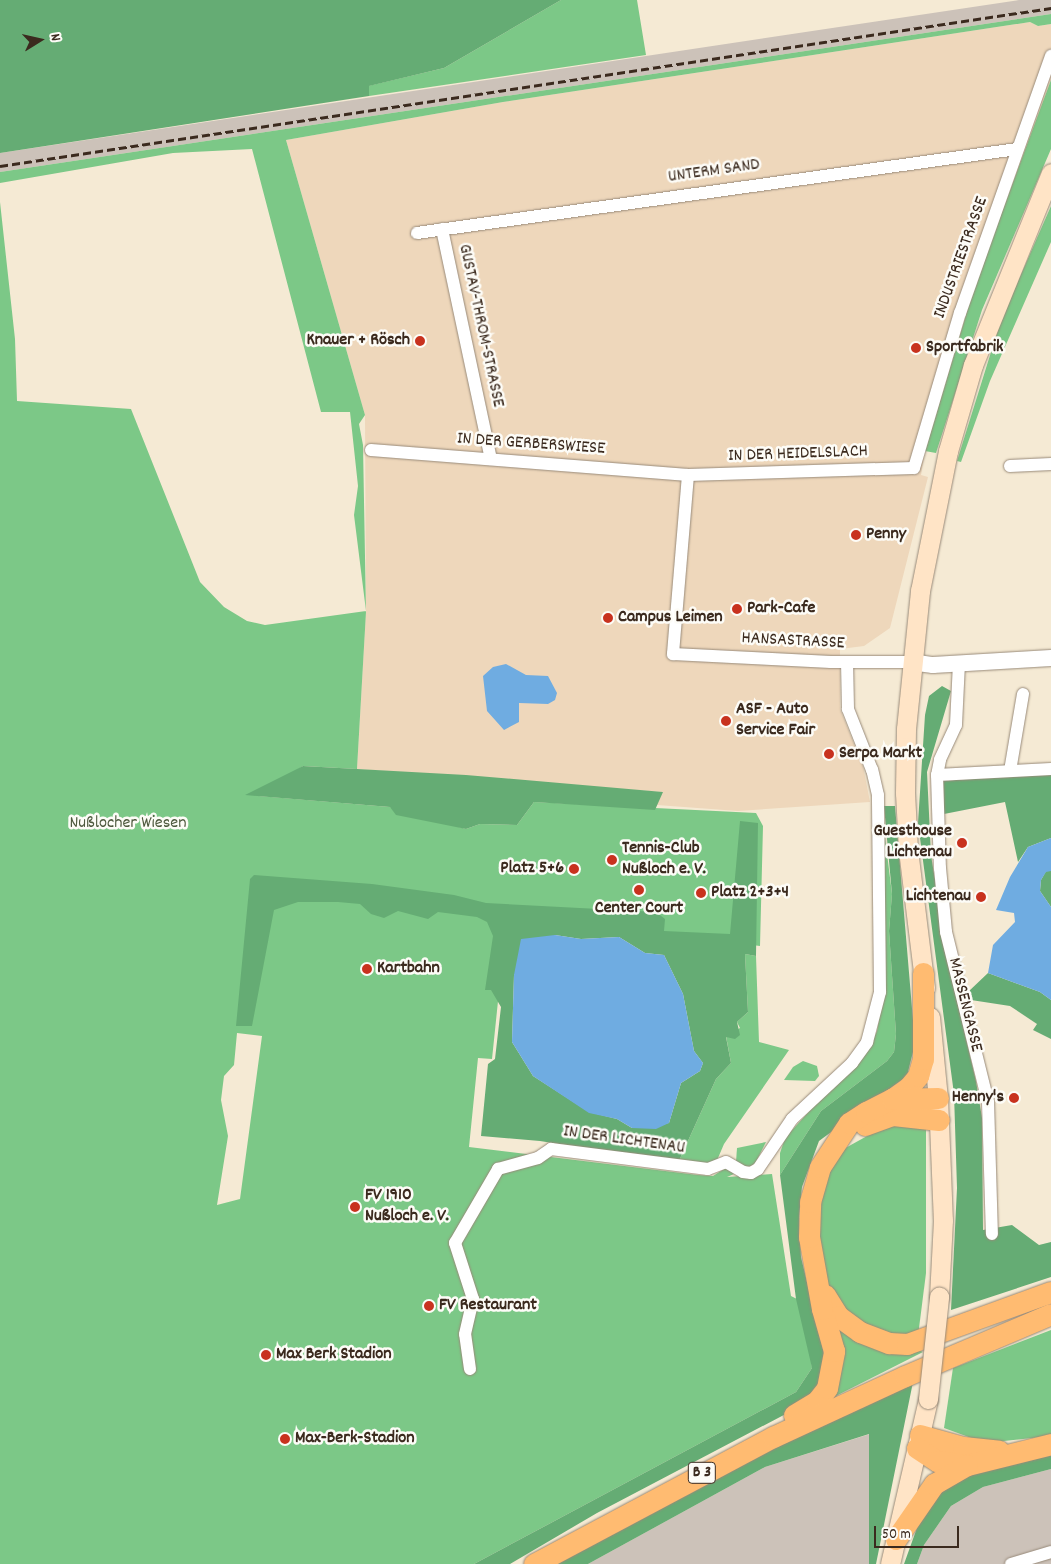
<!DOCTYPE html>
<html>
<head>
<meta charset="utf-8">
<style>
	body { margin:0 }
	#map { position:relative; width:1051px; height:1564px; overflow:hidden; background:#f5ead4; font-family:Dekko,sans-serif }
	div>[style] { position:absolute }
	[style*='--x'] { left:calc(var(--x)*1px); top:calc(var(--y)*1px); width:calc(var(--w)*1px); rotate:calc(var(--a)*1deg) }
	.built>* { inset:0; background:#eed7bb }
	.industrial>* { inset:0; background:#ccc2b9 }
	.green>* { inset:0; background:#7cc887 }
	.forest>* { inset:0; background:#65ac74 }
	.water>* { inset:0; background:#6face1 }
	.roads { filter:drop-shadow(0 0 1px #988a79) drop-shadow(0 0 1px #988a79) }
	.minor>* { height:12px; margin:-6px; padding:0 6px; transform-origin:6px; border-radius:6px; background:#fff }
	.tertiary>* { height:16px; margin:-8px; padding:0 8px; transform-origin:8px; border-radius:8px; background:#fff }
	.secondary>* { height:19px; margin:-9.5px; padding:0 9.5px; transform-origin:9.5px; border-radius:9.5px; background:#ffe4c6 }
	.trunk>* { height:21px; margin:-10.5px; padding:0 10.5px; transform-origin:10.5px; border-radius:10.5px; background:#ffbb71 }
	.rail>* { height:3px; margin-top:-1.5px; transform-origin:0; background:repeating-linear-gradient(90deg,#3b2a1e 0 8px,transparent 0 12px) }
	.bridges { filter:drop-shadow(0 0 1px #988a79) drop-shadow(0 0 1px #988a79) }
	.secondary-bridge>* { height:19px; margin:-9.5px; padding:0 9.5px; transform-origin:9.5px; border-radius:9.5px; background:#ffe4c6 }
	.dots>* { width:14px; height:14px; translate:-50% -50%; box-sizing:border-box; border:2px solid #fdfcf7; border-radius:50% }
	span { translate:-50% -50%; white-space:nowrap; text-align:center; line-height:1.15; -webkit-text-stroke:5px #fdfcf7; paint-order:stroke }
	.shield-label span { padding:1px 4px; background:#fdfcf7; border:1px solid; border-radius:4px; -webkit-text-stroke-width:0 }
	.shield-label { font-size:16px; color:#3b2a1e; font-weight:700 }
	.street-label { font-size:18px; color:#3b2a1e }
	.poi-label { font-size:18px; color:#3b2a1e; font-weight:700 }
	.right { translate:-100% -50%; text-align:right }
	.left { translate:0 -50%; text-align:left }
	.park-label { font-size:18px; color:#4e593e }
	.north { position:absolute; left:15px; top:15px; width:50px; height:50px; -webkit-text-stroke:4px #fdfcf7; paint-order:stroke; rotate:80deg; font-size:14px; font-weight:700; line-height:20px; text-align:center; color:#3b2a1e }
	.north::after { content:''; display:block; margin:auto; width:18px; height:22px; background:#3b2a1e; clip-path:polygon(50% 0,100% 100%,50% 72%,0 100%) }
	.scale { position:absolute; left:874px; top:1526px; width:85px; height:22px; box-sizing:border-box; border:2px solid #3b2a1e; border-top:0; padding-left:6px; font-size:15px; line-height:18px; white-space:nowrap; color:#3b2a1e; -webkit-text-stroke:4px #fdfcf7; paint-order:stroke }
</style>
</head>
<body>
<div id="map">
	<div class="built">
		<i style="clip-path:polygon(1030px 22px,1038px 26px,1051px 24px,1051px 80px,925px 451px,921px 475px,928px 477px,890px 628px,864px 646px,840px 649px,840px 709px,863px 766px,870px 802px,738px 811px,657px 805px,662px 792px,357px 769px,366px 612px,365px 415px,286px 140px,503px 102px)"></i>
	</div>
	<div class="industrial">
		<i style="clip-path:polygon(1019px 0,1051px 0,1051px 14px,0 172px,0 153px)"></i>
		<i style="clip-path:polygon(870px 1434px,869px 1564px,588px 1564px,765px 1467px)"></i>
		<i style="clip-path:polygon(1051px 1469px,1051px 1564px,917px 1564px,924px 1545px,951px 1506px,983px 1487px)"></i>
	</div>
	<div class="green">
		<i style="clip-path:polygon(561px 0,637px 0,646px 55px,369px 96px,368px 86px,444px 68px)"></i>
		<i style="clip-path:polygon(evenodd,1051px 14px,1051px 24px,1038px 26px,1030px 22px,503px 102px,286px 140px,365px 415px,359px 424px,363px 445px,366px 612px,357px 769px,303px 766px,259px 796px,390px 807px,466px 829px,480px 824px,517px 825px,534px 802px,756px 813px,763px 826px,760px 946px,654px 932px,508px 905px,492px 1059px,478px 1058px,469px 1147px,698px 1175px,713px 1176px,724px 1169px,732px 1169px,734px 1174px,727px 1177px,772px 1174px,791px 1296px,797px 1299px,811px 1355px,812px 1368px,796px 1392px,474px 1564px,0 1564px,0 202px,15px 339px,17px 401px,131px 409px,200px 582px,224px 607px,247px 621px,265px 625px,366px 611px,354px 515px,358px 486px,350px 412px,321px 412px,252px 149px,173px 153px,0 183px,0 172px,1051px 14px,237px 1033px,262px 1036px,240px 1199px,217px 1205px,228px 1136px,221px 1100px,224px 1076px,234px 1065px,237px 1033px)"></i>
		<i style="clip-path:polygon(1051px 80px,1051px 149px,982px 310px,936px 453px,925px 451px,976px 282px)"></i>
		<i style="clip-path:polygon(1051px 206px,1051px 242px,990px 381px,961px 462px,957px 461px,1001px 320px)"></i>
		<i style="clip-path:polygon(885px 837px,892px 894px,889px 931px,896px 1034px,894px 1052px,887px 1061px,821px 1111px,780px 1175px,780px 1153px,785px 1138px,872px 1042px,877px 1031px,884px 992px)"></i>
		<i style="clip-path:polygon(745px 954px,756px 956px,759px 1042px,789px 1050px,724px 1144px,715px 1165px,678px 1163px,716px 1079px,731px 1063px,726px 1036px,740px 1028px,737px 1022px,748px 1012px)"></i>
		<i style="clip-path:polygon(803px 1061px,817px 1066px,819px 1076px,815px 1081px,784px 1080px,793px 1067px)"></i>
		<i style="clip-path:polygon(887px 1125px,926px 1126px,926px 1273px,918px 1336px,896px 1336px,868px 1329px,845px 1312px,825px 1279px,816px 1230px,822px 1183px,840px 1151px)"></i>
		<i style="clip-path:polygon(766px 1142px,755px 1164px,747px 1168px,736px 1162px,737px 1148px)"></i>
		<i style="clip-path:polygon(830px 1312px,915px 1348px,923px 1352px,826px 1401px)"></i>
		<i style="clip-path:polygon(1051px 1330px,1051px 1436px,985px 1443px,944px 1428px,953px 1368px)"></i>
	</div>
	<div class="forest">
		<i style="clip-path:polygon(0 0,561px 0,444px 68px,369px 86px,369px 96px,0 153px)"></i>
		<i style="clip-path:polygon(942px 686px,951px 691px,927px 772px,931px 855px,949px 967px,976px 1081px,982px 1118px,983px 1230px,1012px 1225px,1039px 1245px,1051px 1242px,1051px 1277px,951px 1310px,957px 1188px,954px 1094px,918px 823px,925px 715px,929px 696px)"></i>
		<i style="clip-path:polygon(303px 766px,466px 775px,663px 792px,655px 810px,534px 802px,517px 825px,480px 824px,466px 829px,396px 815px,390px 807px,245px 795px)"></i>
		<i style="clip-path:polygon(1051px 772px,1051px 838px,1028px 847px,1018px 862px,1005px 802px,944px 814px,943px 781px)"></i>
		<i style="clip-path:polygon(884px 806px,895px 806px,915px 1044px,907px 1076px,819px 1141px,802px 1187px,799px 1217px,801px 1257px,826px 1362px,820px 1387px,799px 1407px,597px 1513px,510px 1564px,474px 1564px,796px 1392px,812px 1368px,796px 1299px,780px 1175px,821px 1111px,887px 1061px,894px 1052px,896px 1034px,889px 931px,892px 894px)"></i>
		<i style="clip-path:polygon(evenodd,740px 821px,758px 823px,756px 956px,745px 954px,748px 1012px,737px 1022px,740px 1035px,735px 1039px,726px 1037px,731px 1063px,716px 1079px,678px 1163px,540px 1141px,481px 1136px,488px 1064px,495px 1059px,501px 1007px,491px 990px,485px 990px,493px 936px,487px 922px,477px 917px,438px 912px,428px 919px,398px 911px,384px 918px,371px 914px,360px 904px,338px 902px,298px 902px,274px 910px,252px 1026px,236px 1026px,250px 879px,254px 875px,372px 884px,454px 895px,486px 903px,656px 912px,665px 919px,664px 931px,730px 934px,740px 821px,555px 935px,581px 939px,619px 937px,645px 953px,664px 955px,683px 994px,694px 1051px,703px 1063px,700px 1071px,681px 1083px,669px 1123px,632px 1128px,617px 1119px,589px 1112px,533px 1076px,512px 1042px,514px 975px,555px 935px)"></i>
		<i style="clip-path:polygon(1046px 871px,1051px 871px,1051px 907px,1040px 891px,1041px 880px)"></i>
		<i style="clip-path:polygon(988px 973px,1040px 992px,1051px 1000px,1051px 1039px,1033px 1030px,1037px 1024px,1010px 1006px,971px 1000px,968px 992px)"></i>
		<i style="clip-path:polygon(913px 1382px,876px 1564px,869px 1564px,869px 1434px,765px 1467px,588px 1564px,552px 1564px,758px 1455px)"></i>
		<i style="clip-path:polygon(1051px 1450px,1051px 1469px,983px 1487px,951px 1506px,924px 1545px,917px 1564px,904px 1564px,922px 1514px,937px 1495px,963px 1475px)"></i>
	</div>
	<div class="water">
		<i style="clip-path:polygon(506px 664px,526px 675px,548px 676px,557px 693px,555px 700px,548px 704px,519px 703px,519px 722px,504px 730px,487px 711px,483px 676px,493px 667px)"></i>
		<i style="clip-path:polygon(1051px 838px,1051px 871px,1046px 872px,1041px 880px,1040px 891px,1051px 907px,1051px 1000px,1040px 992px,988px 973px,993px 945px,1015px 922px,1014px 913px,996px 910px,1010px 877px,1028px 847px)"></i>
		<i style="clip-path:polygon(555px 935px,581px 939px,619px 937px,645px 953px,664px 955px,683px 994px,694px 1051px,703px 1063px,700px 1071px,681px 1083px,669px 1123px,656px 1129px,632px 1128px,617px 1119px,589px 1113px,533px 1076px,512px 1042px,514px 975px,521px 939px)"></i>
	</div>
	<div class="roads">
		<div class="minor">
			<i style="--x:442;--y:229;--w:235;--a:78"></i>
			<i style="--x:417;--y:233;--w:606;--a:-7.97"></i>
			<i style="--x:371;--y:450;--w:318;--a:4.5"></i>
			<i style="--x:688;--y:475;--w:226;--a:-1.8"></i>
			<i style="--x:914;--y:468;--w:162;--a:-73.5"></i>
			<i style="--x:960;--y:313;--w:273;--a:-70.5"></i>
			<i style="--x:1010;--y:466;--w:41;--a:-2.8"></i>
			<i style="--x:688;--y:475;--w:180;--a:94.8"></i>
			<i style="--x:673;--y:654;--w:158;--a:2.9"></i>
			<i style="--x:831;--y:662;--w:80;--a:0"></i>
			<i style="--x:959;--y:663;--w:62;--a:92.8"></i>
			<i style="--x:956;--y:725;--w:38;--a:115"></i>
			<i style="--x:940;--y:760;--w:15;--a:101"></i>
			<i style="--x:937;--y:775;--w:93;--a:88.2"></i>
			<i style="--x:940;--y:868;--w:64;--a:84.6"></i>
			<i style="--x:946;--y:932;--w:175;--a:76.1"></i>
			<i style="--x:988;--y:1102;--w:132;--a:88.3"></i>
			<i style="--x:1010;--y:771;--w:78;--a:-80.4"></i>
			<i style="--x:937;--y:775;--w:114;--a:-3"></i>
			<i style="--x:470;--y:1369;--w:35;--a:-98"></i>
			<i style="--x:465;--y:1334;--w:36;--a:-77"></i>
			<i style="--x:473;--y:1299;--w:59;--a:-107.8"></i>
			<i style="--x:455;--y:1243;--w:86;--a:-59.8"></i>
			<i style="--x:498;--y:1169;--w:41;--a:-15.4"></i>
			<i style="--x:538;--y:1158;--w:16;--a:-35"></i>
			<i style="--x:551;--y:1149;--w:158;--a:7.3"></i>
			<i style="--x:708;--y:1169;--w:19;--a:-21"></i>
			<i style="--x:726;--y:1162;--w:20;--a:30"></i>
			<i style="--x:743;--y:1172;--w:8;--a:7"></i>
			<i style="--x:751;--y:1173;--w:8;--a:-30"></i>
			<i style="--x:758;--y:1169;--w:60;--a:-55.8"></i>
			<i style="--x:792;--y:1119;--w:82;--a:-43"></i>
			<i style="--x:852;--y:1063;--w:26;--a:-54"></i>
			<i style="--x:867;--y:1042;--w:52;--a:-75.4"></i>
			<i style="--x:880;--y:992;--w:197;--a:-90.6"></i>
			<i style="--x:878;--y:795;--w:26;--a:-103"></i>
			<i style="--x:872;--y:770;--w:66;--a:-111.5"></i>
			<i style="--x:848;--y:709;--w:46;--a:-91.2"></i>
			<i style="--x:1011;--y:1564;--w:42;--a:-16.7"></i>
		</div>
		<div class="tertiary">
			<i style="--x:911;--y:662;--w:22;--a:8"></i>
			<i style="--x:933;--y:665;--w:118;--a:-3.4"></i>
		</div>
		<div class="secondary">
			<i style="--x:925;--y:988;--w:139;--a:-97"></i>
			<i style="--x:908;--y:850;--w:57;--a:-93"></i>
			<i style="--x:905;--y:793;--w:64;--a:-89.1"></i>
			<i style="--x:906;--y:729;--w:139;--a:-84.2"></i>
			<i style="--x:920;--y:591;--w:143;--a:-78.7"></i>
			<i style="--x:948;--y:451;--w:90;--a:-73.8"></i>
			<i style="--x:973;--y:365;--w:207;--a:-67.9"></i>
			<i style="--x:930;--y:1017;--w:81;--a:84.4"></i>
			<i style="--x:938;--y:1098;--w:122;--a:87.7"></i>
			<i style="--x:943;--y:1220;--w:77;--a:93"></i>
			<i style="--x:890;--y:1564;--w:169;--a:-77"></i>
		</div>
		<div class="trunk">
			<i style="--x:892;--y:1099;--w:19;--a:-35"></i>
			<i style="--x:908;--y:1088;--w:16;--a:-50"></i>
			<i style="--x:918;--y:1076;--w:18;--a:-74"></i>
			<i style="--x:923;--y:1059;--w:86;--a:-90"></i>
			<i style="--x:865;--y:1125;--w:30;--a:-20"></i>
			<i style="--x:893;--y:1115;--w:46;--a:6.2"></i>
			<i style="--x:825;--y:1295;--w:25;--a:58"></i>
			<i style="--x:838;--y:1316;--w:27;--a:36"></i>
			<i style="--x:860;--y:1332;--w:31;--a:21"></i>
			<i style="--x:889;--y:1343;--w:18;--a:3"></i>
			<i style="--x:907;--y:1344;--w:153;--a:-19.9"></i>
			<i style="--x:794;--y:1415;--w:27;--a:-31"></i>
			<i style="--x:817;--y:1401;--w:16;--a:-52"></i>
			<i style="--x:827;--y:1388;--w:38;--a:-79"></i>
			<i style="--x:834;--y:1351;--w:44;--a:-105.9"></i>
			<i style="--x:822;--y:1309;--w:73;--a:-100.2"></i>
			<i style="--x:809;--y:1237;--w:35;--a:-88"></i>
			<i style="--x:810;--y:1202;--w:36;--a:-74"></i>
			<i style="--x:820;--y:1167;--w:53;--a:-56.6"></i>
			<i style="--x:849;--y:1123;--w:20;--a:-33"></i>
			<i style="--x:866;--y:1112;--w:29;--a:-27"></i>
			<i style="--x:892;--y:1099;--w:46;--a:-1.2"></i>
			<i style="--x:920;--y:1435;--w:45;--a:15.6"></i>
			<i style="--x:963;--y:1447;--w:36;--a:6"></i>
			<i style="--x:917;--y:1448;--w:24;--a:33"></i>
			<i style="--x:937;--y:1461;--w:30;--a:8"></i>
			<i style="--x:967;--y:1465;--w:87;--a:-14"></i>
			<i style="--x:896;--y:1539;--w:67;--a:-55.4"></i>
			<i style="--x:934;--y:1484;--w:38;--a:-30"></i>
			<i style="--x:534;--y:1564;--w:271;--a:-28"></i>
			<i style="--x:773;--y:1437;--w:145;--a:-24.8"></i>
			<i style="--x:905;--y:1376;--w:159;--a:-23"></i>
		</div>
	</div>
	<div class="rail">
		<i style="--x:0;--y:166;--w:1063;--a:-8.55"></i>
	</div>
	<div class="bridges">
		<div class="secondary-bridge">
			<i style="--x:928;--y:1399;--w:103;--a:-83.8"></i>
		</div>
	</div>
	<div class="dots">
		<i style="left:420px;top:341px;background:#c8321e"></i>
		<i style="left:916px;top:348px;background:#c8321e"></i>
		<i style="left:856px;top:535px;background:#c8321e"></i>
		<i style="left:737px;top:609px;background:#c8321e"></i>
		<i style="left:608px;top:618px;background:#c8321e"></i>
		<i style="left:726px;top:721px;background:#c8321e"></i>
		<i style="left:829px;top:754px;background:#c8321e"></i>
		<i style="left:962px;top:843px;background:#c8321e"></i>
		<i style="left:612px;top:860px;background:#c8321e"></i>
		<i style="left:574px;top:869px;background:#c8321e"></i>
		<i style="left:639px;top:890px;background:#c8321e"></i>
		<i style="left:701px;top:893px;background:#c8321e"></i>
		<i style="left:981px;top:897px;background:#c8321e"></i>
		<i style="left:367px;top:969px;background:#c8321e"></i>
		<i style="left:1014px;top:1098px;background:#c8321e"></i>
		<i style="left:355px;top:1207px;background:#c8321e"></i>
		<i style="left:429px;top:1306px;background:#c8321e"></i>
		<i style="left:266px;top:1355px;background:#c8321e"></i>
		<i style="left:285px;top:1439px;background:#c8321e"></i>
	</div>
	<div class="shield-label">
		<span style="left:702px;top:1473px">B 3</span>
	</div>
	<div class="street-label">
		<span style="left:714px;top:172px;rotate:-8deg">UNTERM SAND</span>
		<span style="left:962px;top:258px;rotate:-70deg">INDUSTRIESTRASSE</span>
		<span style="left:480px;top:326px;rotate:78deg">GUSTAV-THROM-STRASSE</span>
		<span style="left:531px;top:445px;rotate:4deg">IN DER GERBERSWIESE</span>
		<span style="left:798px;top:455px;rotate:-2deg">IN DER HEIDELSLACH</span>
		<span style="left:793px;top:642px;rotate:3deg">HANSASTRASSE</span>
		<span style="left:964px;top:1005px;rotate:76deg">MASSENGASSE</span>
		<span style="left:624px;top:1141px;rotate:8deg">IN DER LICHTENAU</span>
	</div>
	<div class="poi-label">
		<span class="right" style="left:410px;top:341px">Knauer + Rösch</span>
		<span class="left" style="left:926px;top:348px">Sportfabrik</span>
		<span class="left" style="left:866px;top:535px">Penny</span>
		<span class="left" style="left:747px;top:609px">Park-Cafe</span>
		<span class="left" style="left:618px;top:618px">Campus Leimen</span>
		<span class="left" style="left:736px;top:721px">ASF - Auto<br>Service Fair</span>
		<span class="left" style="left:839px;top:754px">Serpa Markt</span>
		<span class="right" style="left:952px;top:843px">Guesthouse<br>Lichtenau</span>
		<span class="left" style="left:622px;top:860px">Tennis-Club<br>Nußloch e. V.</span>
		<span class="right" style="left:564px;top:869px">Platz 5+6</span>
		<span class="left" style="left:711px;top:893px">Platz 2+3+4</span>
		<span class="right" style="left:971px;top:897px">Lichtenau</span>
		<span style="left:639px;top:909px">Center Court</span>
		<span class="left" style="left:377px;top:969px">Kartbahn</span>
		<span class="right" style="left:1004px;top:1098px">Henny's</span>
		<span class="left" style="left:365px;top:1207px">FV 1910<br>Nußloch e. V.</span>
		<span class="left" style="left:439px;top:1306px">FV Restaurant</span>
		<span class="left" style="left:276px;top:1355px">Max Berk Stadion</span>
		<span class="left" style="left:295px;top:1439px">Max-Berk-Stadion</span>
	</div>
	<div class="park-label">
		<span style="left:128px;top:824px">Nußlocher Wiesen</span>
	</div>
	<div class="north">N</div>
	<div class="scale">50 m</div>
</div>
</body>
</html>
